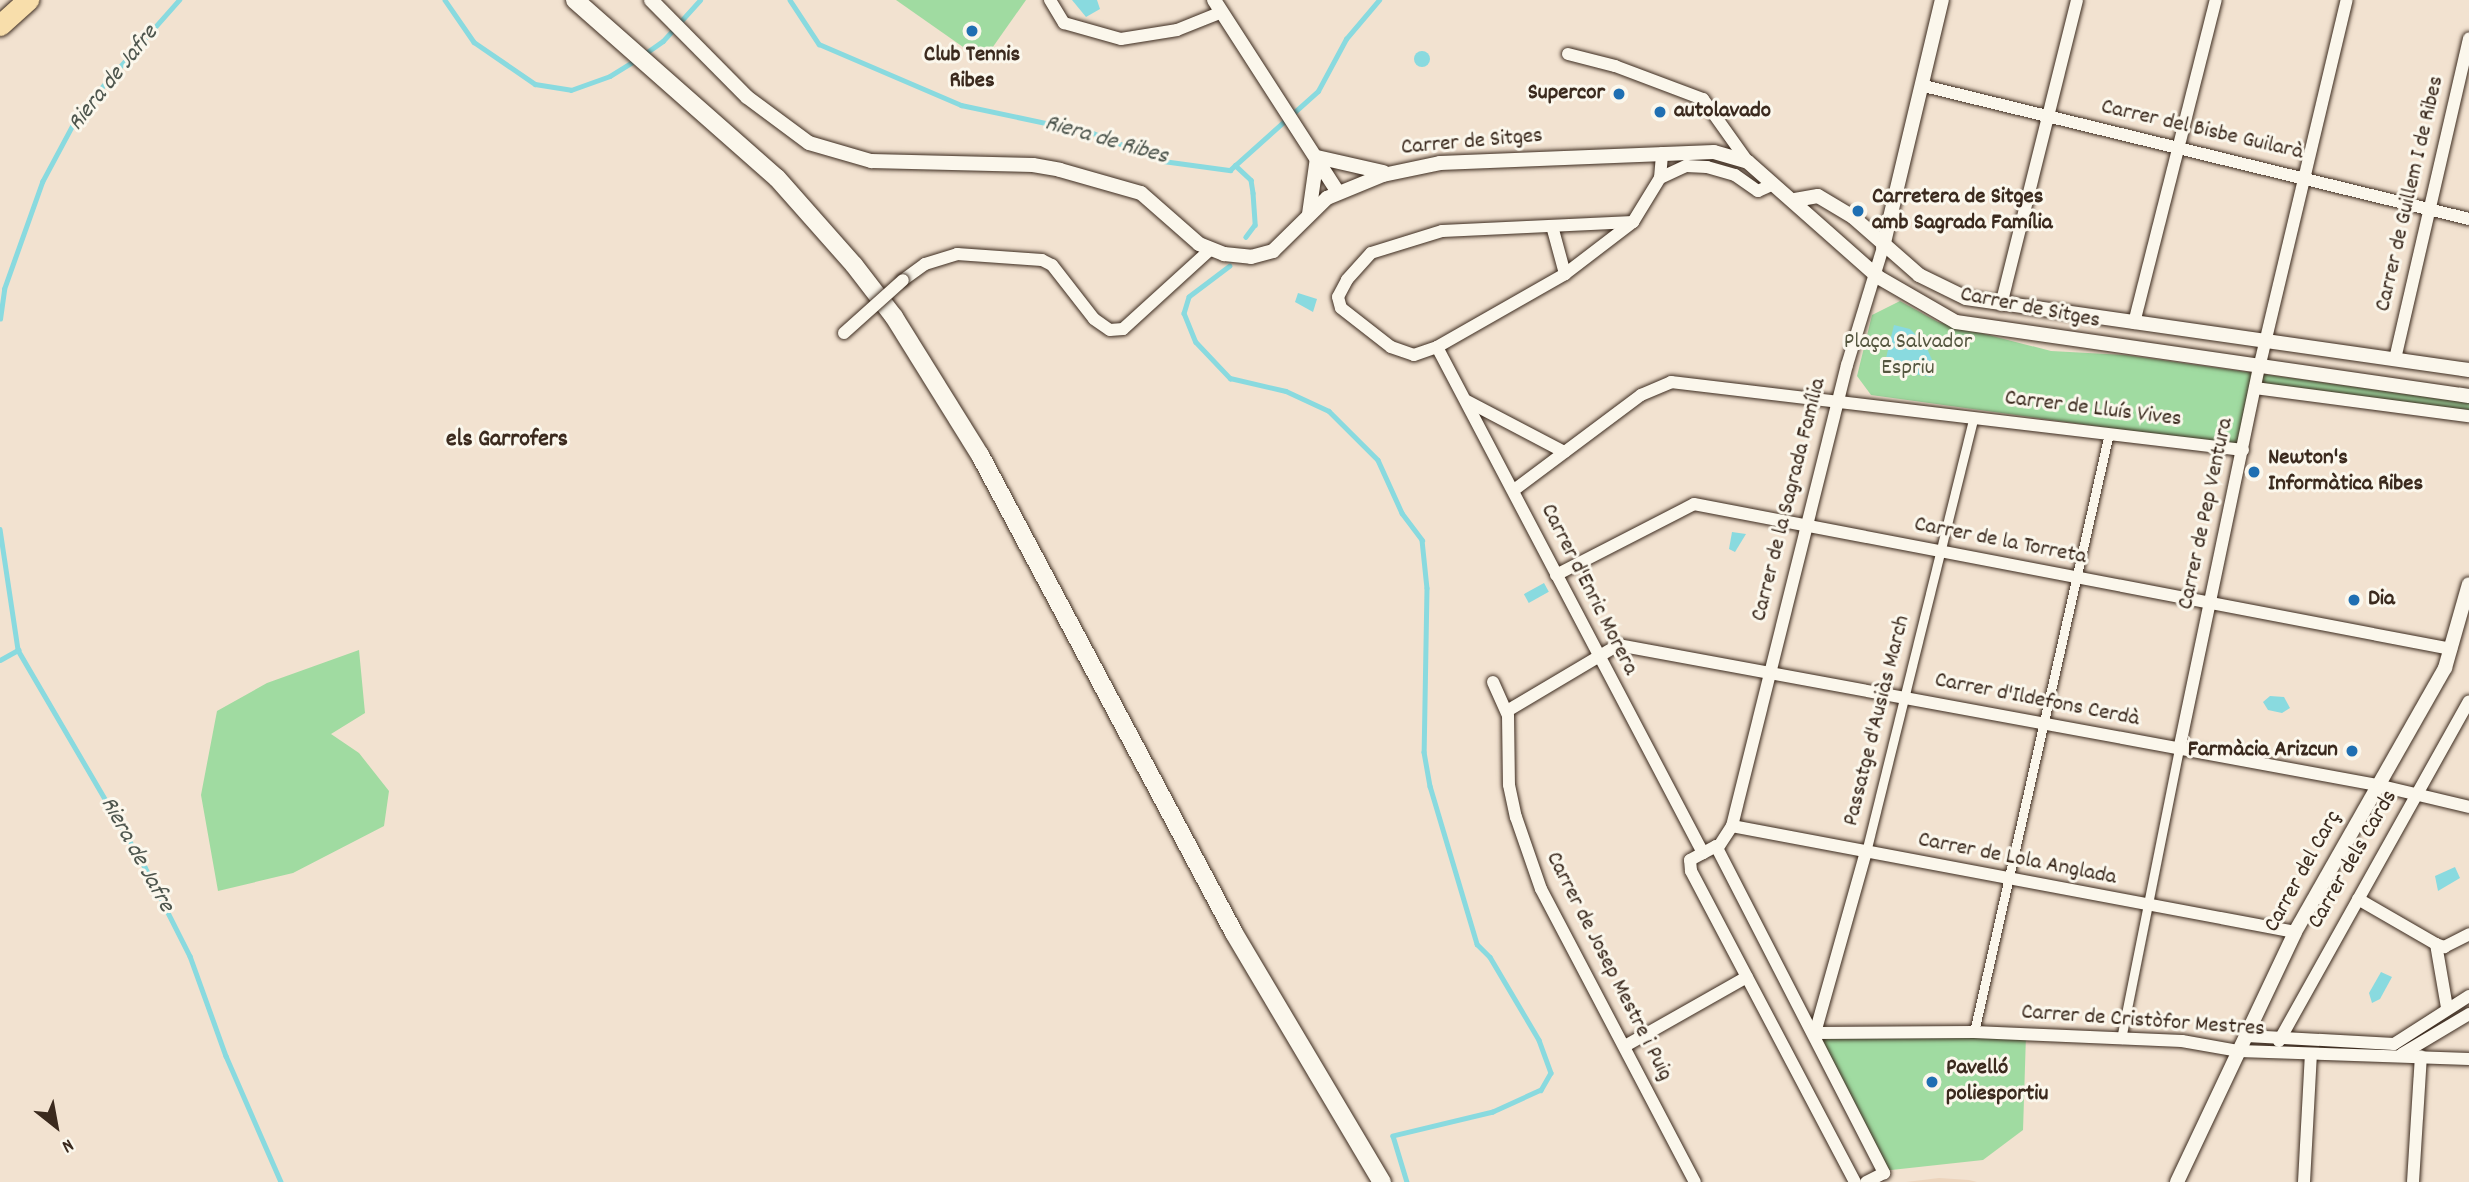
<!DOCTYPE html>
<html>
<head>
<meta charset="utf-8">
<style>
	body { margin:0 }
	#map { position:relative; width:2469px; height:1182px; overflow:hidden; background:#f2e2d0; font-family:Dekko,sans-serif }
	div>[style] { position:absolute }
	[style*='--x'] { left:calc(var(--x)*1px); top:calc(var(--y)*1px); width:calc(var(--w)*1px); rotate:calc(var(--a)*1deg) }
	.built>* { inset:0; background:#ecd4bc }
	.green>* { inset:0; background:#a0dba1 }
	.water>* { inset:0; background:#89dadf; transform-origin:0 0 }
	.round { border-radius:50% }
	.stream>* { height:4.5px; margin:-2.25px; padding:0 2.25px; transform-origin:2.25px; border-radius:2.25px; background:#89dadf }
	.roads { filter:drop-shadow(0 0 2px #3b2a1e) drop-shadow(0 0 2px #3b2a1e) }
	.pedestrian>* { height:9px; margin:-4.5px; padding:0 4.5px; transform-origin:4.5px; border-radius:4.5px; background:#fbf7ec }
	.minor>* { height:12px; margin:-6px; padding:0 6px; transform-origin:6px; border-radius:6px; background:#fbf7ec }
	.tertiary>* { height:14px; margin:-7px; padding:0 7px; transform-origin:7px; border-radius:7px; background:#fbf7ec }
	.secondary>* { height:18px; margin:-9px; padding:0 9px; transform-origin:9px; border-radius:9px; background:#fbf7ec }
	.motorway>* { height:21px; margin:-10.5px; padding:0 10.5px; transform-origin:10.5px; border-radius:10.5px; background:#f8deab }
	.bridges { filter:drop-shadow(0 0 2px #3b2a1e) drop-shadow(0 0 2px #3b2a1e) }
	.minor-bridge>* { height:12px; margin:-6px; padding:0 6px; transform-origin:6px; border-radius:6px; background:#fbf7ec }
	.dots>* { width:19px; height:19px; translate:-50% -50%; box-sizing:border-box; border:4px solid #fbf7ec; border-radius:50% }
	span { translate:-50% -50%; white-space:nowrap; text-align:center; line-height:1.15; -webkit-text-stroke:6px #fbf7ec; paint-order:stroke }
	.poi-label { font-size:23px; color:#3b2a1e; font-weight:700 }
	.right { translate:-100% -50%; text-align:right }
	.left { translate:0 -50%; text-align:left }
	.street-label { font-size:23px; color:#3b2a1e }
	.park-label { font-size:23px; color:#54563f }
	.water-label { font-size:24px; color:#4e564e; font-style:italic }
	.neighbourhood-label { font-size:24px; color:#3b2a1e; font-weight:700 }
	.north { position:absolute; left:21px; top:1091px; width:70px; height:70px; -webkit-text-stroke:5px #fbf7ec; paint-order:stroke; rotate:149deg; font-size:19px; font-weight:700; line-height:28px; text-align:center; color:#3b2a1e }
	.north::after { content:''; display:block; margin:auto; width:24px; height:32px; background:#3b2a1e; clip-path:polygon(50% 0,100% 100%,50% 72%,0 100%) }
</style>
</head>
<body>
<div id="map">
	<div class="built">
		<i style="clip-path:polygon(1939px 1178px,1969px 1180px,1977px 1182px,1906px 1182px)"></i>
	</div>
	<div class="green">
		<i style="clip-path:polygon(896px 0,1026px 0,983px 61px)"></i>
		<i style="clip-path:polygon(1900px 301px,1938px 322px,2051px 351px,2125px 355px,2254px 373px,2240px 446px,1871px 395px,1857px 376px,1872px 315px)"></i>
		<i style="clip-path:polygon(2262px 374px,2469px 403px,2469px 412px,2260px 385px)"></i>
		<i style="clip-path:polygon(359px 650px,365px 713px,331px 734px,359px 753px,389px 791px,384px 826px,293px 873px,218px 891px,201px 795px,217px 711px,267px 683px)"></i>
		<i style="clip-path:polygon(1815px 1033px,2026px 1034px,2023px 1130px,1983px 1160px,1882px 1171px)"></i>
	</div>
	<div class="water">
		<i style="clip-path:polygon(1072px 0,1097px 0,1100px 9px,1086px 17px)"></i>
		<i class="round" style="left:1414px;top:51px;width:16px;height:16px"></i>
		<i style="clip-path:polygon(1298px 293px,1317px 299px,1313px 312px,1295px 302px)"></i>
		<i style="clip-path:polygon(1894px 325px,1910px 329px,1925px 344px,1933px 362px,1932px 377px,1902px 372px,1886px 358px)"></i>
		<i style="clip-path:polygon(1732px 532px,1746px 534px,1735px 552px,1729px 549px)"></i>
		<i style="left:1544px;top:583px;width:10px;height:23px;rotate:61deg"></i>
		<i style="clip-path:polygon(2270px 696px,2284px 697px,2290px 708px,2282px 713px,2268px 710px,2263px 702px)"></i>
		<i style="clip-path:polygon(2455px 867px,2460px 878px,2438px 891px,2435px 876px)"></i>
		<i style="clip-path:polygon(2381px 972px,2392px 977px,2380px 999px,2372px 1003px,2369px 993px)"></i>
	</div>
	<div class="stream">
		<i style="--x:445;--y:0;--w:51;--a:55.4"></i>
		<i style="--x:474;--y:42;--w:74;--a:34.5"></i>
		<i style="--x:535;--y:84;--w:36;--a:9"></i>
		<i style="--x:571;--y:90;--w:41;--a:-19.7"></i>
		<i style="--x:610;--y:76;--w:31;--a:-32"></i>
		<i style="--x:790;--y:0;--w:53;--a:56.6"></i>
		<i style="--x:819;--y:44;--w:155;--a:23.2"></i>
		<i style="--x:961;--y:105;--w:135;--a:12"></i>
		<i style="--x:1093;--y:133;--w:75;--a:21.8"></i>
		<i style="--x:1163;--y:161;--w:68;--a:7.7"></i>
		<i style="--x:1230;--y:170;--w:118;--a:-41.9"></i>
		<i style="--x:1318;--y:91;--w:59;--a:-61.7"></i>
		<i style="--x:1346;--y:39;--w:51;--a:-49.8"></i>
		<i style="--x:643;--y:55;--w:24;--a:-35"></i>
		<i style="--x:663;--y:41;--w:55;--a:-47.9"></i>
		<i style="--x:1235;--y:165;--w:22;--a:43"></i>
		<i style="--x:1251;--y:180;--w:13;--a:81"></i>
		<i style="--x:1253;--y:193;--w:32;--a:86"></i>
		<i style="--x:1255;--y:225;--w:15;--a:127"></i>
		<i style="--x:1230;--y:266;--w:51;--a:142.9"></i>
		<i style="--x:1189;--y:297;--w:17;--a:107"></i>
		<i style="--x:1184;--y:313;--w:31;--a:68"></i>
		<i style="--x:1196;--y:342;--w:50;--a:46.6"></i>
		<i style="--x:1230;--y:378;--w:57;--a:13.1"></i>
		<i style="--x:1286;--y:391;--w:47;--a:24.9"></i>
		<i style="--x:1329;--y:411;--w:69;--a:45"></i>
		<i style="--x:1378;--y:460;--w:58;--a:65.6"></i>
		<i style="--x:1402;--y:513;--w:34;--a:53"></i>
		<i style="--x:1422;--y:540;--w:48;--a:84.1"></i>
		<i style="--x:1427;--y:588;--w:164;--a:91"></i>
		<i style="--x:1424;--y:752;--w:35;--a:80"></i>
		<i style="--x:1430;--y:786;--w:165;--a:73.4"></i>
		<i style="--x:1477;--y:944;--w:18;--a:45"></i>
		<i style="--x:1490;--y:957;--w:96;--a:59.4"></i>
		<i style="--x:1539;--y:1040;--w:35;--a:70"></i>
		<i style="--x:1551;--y:1073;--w:20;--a:120"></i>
		<i style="--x:1541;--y:1090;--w:53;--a:155.4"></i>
		<i style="--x:1493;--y:1112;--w:103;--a:166.5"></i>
		<i style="--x:1393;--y:1136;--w:48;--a:73.1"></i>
		<i style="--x:0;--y:319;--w:30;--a:-82"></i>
		<i style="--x:4;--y:289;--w:114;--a:-70.4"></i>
		<i style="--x:42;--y:182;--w:78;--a:-61.8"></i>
		<i style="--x:79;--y:113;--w:151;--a:-48.5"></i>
		<i style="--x:0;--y:529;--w:122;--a:81.5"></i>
		<i style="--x:18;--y:650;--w:251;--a:59.7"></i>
		<i style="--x:145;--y:867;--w:100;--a:63.2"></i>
		<i style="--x:190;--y:956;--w:106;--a:70.2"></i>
		<i style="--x:226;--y:1056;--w:137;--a:66.4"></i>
		<i style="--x:0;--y:660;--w:21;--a:-29"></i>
	</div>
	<div class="roads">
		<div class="pedestrian">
			<i style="--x:1866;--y:852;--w:448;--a:-76.1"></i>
			<i style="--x:1974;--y:1032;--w:614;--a:-77.3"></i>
			<i style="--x:2121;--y:1039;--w:295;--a:-78.7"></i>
		</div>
		<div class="minor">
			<i style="--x:1050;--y:0;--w:27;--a:59"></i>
			<i style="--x:1064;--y:23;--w:59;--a:15.7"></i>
			<i style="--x:1121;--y:39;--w:57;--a:-9.1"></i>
			<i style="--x:1177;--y:30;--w:48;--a:-21.8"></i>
			<i style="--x:1568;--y:54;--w:49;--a:14.3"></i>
			<i style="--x:1615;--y:66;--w:94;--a:20.6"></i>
			<i style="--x:1703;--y:99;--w:77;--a:54.5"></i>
			<i style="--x:1924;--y:86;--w:561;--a:13.71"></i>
			<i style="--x:1660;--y:178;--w:29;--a:-25"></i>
			<i style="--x:1686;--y:166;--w:21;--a:3"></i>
			<i style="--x:1707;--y:167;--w:29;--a:16"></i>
			<i style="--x:1735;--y:175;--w:28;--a:35"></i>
			<i style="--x:1758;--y:191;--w:17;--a:-24"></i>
			<i style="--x:1633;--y:222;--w:191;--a:177.3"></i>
			<i style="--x:1442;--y:231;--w:74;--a:162.8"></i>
			<i style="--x:1371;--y:253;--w:36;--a:132"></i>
			<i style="--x:1347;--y:280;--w:19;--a:118"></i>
			<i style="--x:1338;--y:297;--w:11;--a:75"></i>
			<i style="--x:1341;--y:308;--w:63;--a:38"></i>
			<i style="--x:1391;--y:347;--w:24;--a:19"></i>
			<i style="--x:1414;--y:355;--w:24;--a:-19"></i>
			<i style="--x:1437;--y:347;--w:147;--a:-29.7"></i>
			<i style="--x:1565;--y:274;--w:86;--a:-37.4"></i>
			<i style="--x:1633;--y:222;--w:52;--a:-58.5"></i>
			<i style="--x:1660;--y:178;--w:25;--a:-85"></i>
			<i style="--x:1552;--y:226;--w:50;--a:74.8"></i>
			<i style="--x:903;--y:280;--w:27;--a:-36"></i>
			<i style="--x:925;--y:264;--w:34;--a:-17"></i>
			<i style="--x:957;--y:254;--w:85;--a:4"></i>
			<i style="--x:1042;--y:260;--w:11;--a:27"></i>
			<i style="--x:1052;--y:265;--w:68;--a:52.1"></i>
			<i style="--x:1094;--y:319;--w:19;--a:35"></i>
			<i style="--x:1110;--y:330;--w:13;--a:-4"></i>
			<i style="--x:1123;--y:329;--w:119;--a:-42.3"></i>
			<i style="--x:2001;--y:305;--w:314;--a:-76"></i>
			<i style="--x:2134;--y:323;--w:333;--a:-75.8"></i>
			<i style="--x:1437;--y:347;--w:572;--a:62.27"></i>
			<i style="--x:2395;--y:359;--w:329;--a:-77"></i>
			<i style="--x:2255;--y:388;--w:216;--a:7.5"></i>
			<i style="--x:1467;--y:401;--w:110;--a:27.7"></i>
			<i style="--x:1514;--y:490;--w:159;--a:-36.8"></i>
			<i style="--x:1641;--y:395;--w:33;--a:-23"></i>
			<i style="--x:1671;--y:382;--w:576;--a:6.78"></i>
			<i style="--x:1556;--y:575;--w:155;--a:-27.2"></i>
			<i style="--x:1694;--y:504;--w:771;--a:10.84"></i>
			<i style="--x:1493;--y:682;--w:36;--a:66"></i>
			<i style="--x:1508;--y:715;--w:70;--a:89.2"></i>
			<i style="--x:1509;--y:785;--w:33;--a:78"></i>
			<i style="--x:1516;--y:817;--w:76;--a:70.9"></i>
			<i style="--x:1541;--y:889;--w:331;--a:62.3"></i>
			<i style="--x:1507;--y:711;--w:129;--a:-30.7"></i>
			<i style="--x:1618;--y:645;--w:772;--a:10.45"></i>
			<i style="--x:2377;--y:785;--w:95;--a:13.4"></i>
			<i style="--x:2179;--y:750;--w:390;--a:-78.2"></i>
			<i style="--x:2259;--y:368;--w:378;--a:-76.6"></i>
			<i style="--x:1732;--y:826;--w:573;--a:10.66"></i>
			<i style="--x:1719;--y:846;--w:24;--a:-57"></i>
			<i style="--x:1732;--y:826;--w:475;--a:-76"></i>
			<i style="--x:1847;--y:365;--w:123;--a:-73"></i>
			<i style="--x:2358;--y:899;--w:90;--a:30"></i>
			<i style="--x:2436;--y:944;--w:65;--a:80.2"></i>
			<i style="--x:2436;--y:944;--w:9;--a:21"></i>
			<i style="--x:2444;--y:947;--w:28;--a:-27"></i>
			<i style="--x:1815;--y:1033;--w:159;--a:-0.4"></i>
			<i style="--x:1974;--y:1032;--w:208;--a:2.5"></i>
			<i style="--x:2182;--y:1041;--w:58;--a:10"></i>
			<i style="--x:2239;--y:1051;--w:230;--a:2"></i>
			<i style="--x:1815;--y:1033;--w:188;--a:-74.3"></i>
			<i style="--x:2247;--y:1036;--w:147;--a:3.1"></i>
			<i style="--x:2394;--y:1044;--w:89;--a:-32.6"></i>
			<i style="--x:2279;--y:1041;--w:389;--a:-60.8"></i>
			<i style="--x:1625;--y:1046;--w:140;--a:-29.5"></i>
			<i style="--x:2402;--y:1054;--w:78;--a:-30.8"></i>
			<i style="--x:1855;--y:1182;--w:352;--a:-117.8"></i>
			<i style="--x:1691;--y:871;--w:11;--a:-95"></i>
			<i style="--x:1690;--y:860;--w:30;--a:-28"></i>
			<i style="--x:1716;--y:846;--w:368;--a:62.8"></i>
			<i style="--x:1884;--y:1173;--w:20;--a:153"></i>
			<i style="--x:2304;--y:1182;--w:128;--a:-86.9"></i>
			<i style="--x:2413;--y:1182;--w:126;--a:-86.4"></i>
		</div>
		<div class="tertiary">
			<i style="--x:651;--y:0;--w:136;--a:45.3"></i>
			<i style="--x:747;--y:97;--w:77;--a:36.6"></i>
			<i style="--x:809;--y:143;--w:65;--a:16.2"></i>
			<i style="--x:871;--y:161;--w:162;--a:1.4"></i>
			<i style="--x:1033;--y:165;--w:27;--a:10"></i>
			<i style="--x:1060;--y:170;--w:84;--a:15.9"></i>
			<i style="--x:1141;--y:193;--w:77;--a:41.3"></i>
			<i style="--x:1199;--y:244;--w:27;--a:22"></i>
			<i style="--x:1224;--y:254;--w:27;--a:6"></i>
			<i style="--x:1251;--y:257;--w:23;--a:-15"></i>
			<i style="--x:1273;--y:251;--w:76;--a:-44.5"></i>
			<i style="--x:1327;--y:198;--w:61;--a:-22.3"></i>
			<i style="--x:1383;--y:175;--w:58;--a:-11.9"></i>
			<i style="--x:1440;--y:163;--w:274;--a:-2.3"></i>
			<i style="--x:1714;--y:152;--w:35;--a:16"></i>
			<i style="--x:1748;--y:162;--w:174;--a:41.5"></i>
			<i style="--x:1878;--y:277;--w:90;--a:30"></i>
			<i style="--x:1956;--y:322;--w:518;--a:8.21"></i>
			<i style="--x:1214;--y:0;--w:227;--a:57.2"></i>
			<i style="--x:1317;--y:157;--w:68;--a:12.8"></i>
			<i style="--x:1795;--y:200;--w:23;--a:-10"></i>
			<i style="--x:1818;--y:196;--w:41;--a:31"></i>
			<i style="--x:1853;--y:217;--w:88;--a:41.3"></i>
			<i style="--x:1919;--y:275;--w:52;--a:26.1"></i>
			<i style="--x:1966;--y:298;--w:508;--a:8.15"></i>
			<i style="--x:1309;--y:214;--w:57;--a:-81.9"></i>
			<i style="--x:1883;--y:247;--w:254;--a:-76.6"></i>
			<i style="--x:2177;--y:1182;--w:276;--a:-64.7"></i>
			<i style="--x:2295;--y:932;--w:304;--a:-60.4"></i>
			<i style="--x:2445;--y:668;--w:87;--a:-74.1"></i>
		</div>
		<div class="secondary">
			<i style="--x:575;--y:0;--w:269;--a:41.4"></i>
			<i style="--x:777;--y:178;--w:116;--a:48.5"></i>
			<i style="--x:854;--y:265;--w:66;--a:52.4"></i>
			<i style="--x:894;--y:317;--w:163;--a:58.1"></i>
			<i style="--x:980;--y:455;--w:541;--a:62.01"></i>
			<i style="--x:1234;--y:933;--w:290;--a:59.3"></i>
		</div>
		<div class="motorway">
			<i style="--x:0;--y:25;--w:38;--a:-42"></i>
		</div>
	</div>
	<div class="bridges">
		<div class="minor-bridge">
			<i style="--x:844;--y:333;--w:79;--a:-41.9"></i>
		</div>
	</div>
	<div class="dots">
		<i style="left:972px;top:31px;background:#1f6fb2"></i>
		<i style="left:1619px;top:94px;background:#1f6fb2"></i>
		<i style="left:1660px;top:112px;background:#1f6fb2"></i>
		<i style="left:1858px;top:211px;background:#1f6fb2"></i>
		<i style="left:2254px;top:472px;background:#1f6fb2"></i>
		<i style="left:2354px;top:600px;background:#1f6fb2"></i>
		<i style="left:2352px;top:751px;background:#1f6fb2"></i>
		<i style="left:1932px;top:1082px;background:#1f6fb2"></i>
	</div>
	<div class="poi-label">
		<span style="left:972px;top:69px">Club Tennis<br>Ribes</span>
		<span class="right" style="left:1605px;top:94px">Supercor</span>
		<span class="left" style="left:1674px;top:112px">autolavado</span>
		<span class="left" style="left:1872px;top:211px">Carretera de Sitges<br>amb Sagrada Família</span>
		<span class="left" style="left:2268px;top:472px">Newton's<br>Informàtica Ribes</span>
		<span class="left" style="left:2368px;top:600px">Dia</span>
		<span class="right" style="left:2338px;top:751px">Farmàcia Arizcun</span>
		<span class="left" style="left:1946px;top:1082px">Pavelló<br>poliesportiu</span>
	</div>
	<div class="street-label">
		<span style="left:2202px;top:131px;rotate:13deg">Carrer del Bisbe Guilarà</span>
		<span style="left:1472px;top:143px;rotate:-5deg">Carrer de Sitges</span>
		<span style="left:2411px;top:194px;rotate:-77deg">Carrer de Guillem I de Ribes</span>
		<span style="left:2030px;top:309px;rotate:11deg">Carrer de Sitges</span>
		<span style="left:2093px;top:410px;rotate:7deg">Carrer de Lluís Vives</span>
		<span style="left:1790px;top:500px;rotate:-76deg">Carrer de la Sagrada Família</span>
		<span style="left:2207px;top:514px;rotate:-78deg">Carrer de Pep Ventura</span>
		<span style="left:2000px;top:542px;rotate:11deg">Carrer de la Torreta</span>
		<span style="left:1588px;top:590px;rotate:63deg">Carrer d'Enric Morera</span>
		<span style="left:2037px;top:701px;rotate:11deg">Carrer d'Ildefons Cerdà</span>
		<span style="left:1878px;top:721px;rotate:-76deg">Passatge d'Ausiàs March</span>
		<span style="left:2017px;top:860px;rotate:11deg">Carrer de Lola Anglada</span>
		<span style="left:2354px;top:860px;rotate:-60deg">Carrer dels Cards</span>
		<span style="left:2304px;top:872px;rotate:-61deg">Carrer del Carç</span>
		<span style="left:1608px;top:967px;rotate:63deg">Carrer de Josep Mestre i Puig</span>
		<span style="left:2143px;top:1022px;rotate:4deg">Carrer de Cristòfor Mestres</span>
	</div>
	<div class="park-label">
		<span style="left:1908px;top:356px">Plaça Salvador<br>Espriu</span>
	</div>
	<div class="water-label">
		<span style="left:114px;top:79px;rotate:-51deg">Riera de Jafre</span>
		<span style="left:1106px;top:141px;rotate:16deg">Riera de Ribes</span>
		<span style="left:136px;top:855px;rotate:61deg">Riera de Jafre</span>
	</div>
	<div class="neighbourhood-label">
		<span style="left:507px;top:441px">els Garrofers</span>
	</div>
	<div class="north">N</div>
</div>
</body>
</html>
